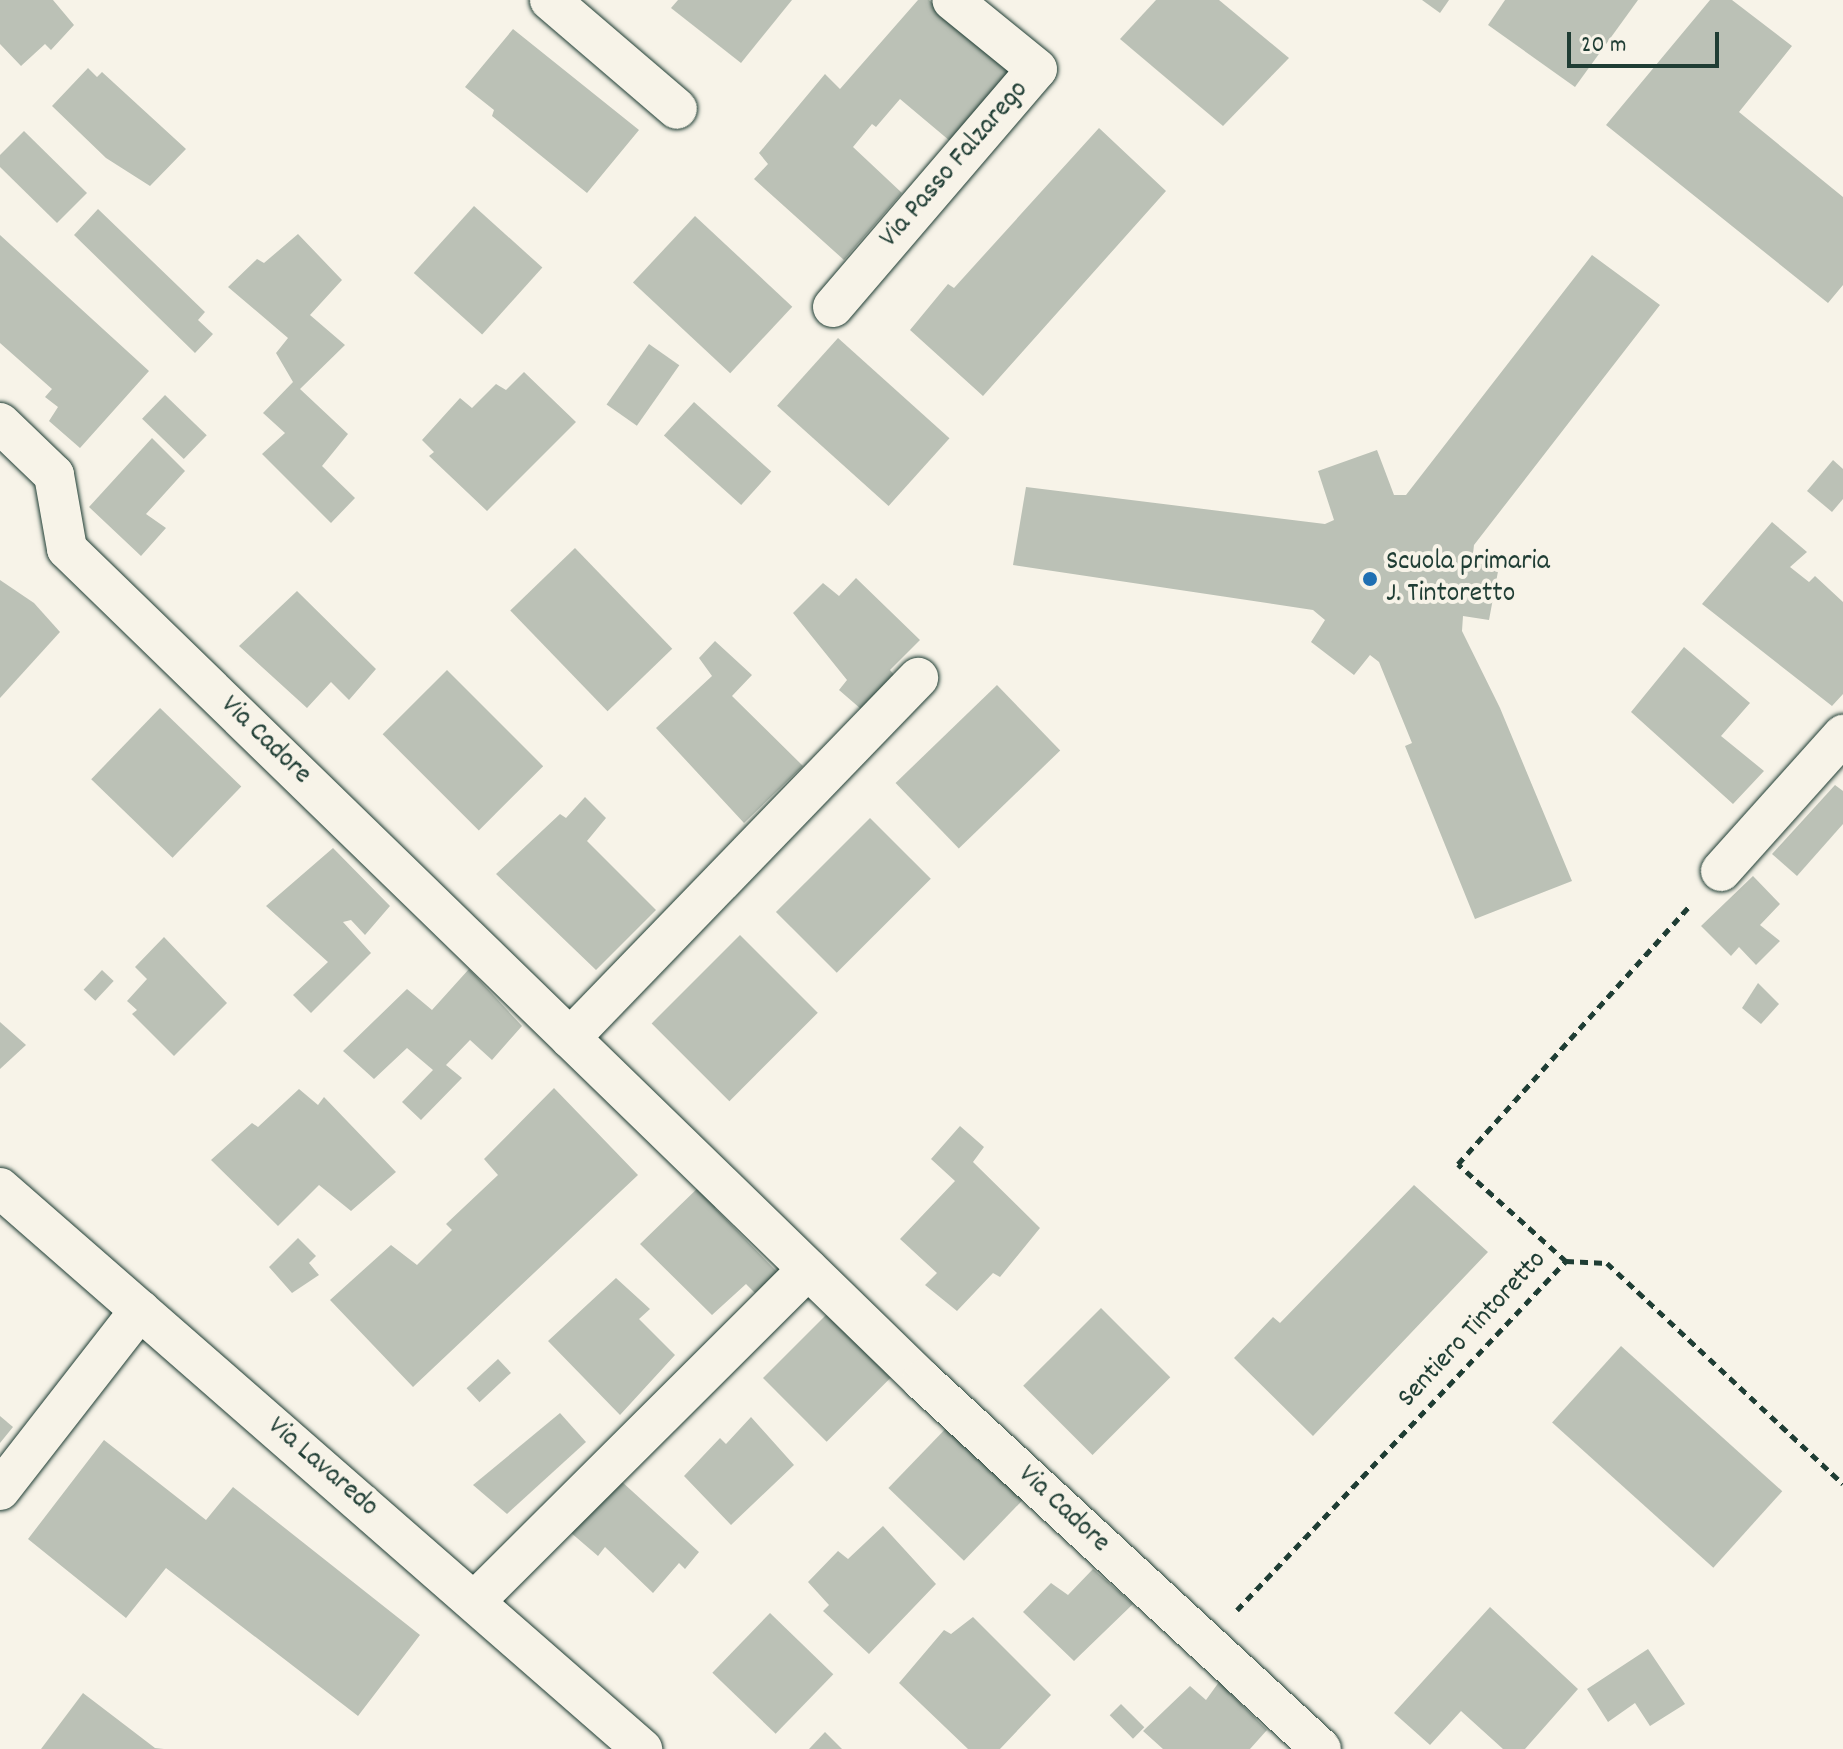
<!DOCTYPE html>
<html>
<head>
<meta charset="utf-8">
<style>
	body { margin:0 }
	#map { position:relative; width:1843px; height:1749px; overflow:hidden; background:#f7f3e8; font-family:Dekko,sans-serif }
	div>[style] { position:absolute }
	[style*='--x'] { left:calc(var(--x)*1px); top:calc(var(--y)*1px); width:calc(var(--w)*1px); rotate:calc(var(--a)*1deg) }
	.building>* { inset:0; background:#bbc1b6; transform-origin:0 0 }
	.path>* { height:5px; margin-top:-2.5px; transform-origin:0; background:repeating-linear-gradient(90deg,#1f3d34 0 8px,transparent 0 14px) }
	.roads { filter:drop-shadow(0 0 2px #1f3d34) drop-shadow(0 0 2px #1f3d34) }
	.street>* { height:40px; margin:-20px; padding:0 20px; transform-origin:20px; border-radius:20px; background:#f7f3e8 }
	.dots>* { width:22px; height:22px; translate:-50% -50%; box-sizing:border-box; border:4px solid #f7f3e8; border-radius:50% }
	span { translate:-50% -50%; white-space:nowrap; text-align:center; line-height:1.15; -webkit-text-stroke:8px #f7f3e8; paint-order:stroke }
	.street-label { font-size:28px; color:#1f3d34 }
	.poi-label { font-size:28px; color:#1f3d34 }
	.left { translate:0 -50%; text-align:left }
	.scale { position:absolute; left:1567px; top:32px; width:152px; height:36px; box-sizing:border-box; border:4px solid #1f3d34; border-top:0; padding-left:10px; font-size:24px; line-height:28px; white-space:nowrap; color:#1f3d34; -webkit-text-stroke:6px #f7f3e8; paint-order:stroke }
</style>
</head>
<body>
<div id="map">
	<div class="building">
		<i style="clip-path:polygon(0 0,53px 0,74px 25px,51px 50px,45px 44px,21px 66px,0 44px)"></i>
		<i style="clip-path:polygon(678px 0,792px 0,741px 63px,671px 8px)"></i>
		<i style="clip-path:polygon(918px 0,929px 0,1013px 73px,950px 141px,900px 99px,876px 127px,872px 124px,853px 147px,902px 193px,844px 260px,754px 179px,768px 164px,759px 153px,825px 74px,840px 89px)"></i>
		<i style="clip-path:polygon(1156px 0,1219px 0,1289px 58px,1223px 126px,1120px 39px)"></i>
		<i style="clip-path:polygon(1422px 0,1449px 0,1440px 13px)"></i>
		<i style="clip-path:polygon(1505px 0,1638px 0,1575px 87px,1488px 25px)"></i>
		<i style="clip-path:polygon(1710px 0,1732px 0,1792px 46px,1739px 112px,1843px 197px,1843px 285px,1828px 303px,1606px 125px)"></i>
		<i style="clip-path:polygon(513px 29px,639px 130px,587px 193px,492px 116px,494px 110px,465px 87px)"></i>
		<i style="clip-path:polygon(88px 68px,97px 77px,102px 72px,186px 149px,150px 186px,106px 158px,52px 106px)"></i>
		<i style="clip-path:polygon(1099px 128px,1166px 191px,983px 396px,910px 330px,948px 284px,954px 288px)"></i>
		<i style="clip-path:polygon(24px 131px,87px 193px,57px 223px,0 167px,0 155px)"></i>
		<i style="left:474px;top:206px;width:92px;height:90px;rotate:42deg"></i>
		<i style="clip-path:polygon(98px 209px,205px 312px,198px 320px,213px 334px,195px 353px,74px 235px)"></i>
		<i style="left:695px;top:216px;width:133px;height:91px;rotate:43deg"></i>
		<i style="clip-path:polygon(298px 234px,342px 280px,310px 315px,345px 345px,300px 389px,348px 434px,322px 466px,355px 498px,331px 523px,262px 454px,285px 433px,263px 413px,293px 382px,276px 353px,288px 338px,228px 287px,257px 259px,264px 263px)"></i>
		<i style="clip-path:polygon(0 235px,149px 371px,80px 448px,49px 421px,58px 407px,45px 397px,52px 389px,0 343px)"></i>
		<i style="clip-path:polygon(1592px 255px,1660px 305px,1474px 545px,1472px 563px,1499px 566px,1489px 620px,1463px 616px,1462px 631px,1500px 708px,1572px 881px,1475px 919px,1405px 746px,1412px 743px,1379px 662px,1370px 655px,1354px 675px,1311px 642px,1325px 620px,1313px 610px,1013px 565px,1026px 487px,1325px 524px,1334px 520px,1318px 471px,1377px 450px,1394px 495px,1406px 495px)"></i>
		<i style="left:838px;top:338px;width:150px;height:91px;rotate:42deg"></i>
		<i style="left:649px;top:344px;width:37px;height:74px;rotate:35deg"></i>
		<i style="clip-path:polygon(524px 372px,576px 422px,487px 511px,429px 456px,434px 452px,422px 440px,460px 398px,472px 408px,496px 384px,506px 390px)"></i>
		<i style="left:165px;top:395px;width:58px;height:33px;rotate:44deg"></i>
		<i style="left:694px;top:402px;width:104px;height:45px;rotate:42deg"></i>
		<i style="clip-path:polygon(152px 438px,185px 471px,146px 514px,166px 528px,141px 556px,89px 507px)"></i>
		<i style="clip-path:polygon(1833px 460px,1843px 469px,1843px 499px,1832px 512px,1807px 491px)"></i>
		<i style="clip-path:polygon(1772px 522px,1807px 552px,1790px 567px,1809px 582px,1815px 576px,1843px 602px,1843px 694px,1832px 706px,1702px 604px)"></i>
		<i style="left:575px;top:548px;width:140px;height:90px;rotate:46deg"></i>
		<i style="clip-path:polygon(856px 578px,920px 640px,890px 670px,896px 677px,861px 709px,839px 690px,847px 680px,793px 613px,823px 583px,839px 596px)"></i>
		<i style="clip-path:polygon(0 580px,34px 603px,60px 632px,0 698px)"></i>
		<i style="clip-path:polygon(297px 591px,376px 669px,349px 700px,331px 682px,307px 708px,239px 646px)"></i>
		<i style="clip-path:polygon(715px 641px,752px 675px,732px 696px,803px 766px,744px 823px,656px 728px,712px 676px,699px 658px)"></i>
		<i style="clip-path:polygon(1684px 647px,1750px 703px,1721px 736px,1764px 771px,1733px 804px,1631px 712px)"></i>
		<i style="left:447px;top:670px;width:136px;height:91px;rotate:45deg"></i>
		<i style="left:997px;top:685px;width:91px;height:141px;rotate:46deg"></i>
		<i style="left:160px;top:708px;width:113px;height:99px;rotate:44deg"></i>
		<i style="clip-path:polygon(1835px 785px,1843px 791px,1843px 824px,1797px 876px,1772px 854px)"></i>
		<i style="clip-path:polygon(585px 797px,606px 818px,587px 841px,656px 910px,596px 970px,496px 874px,560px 814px,566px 818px)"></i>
		<i style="left:870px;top:818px;width:86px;height:133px;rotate:45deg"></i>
		<i style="clip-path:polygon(333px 848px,390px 906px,365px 935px,351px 920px,343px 922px,371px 953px,311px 1013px,293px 995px,328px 962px,266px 906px)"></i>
		<i style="clip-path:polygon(1753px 876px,1780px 904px,1760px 925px,1780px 941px,1756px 965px,1739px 947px,1731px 956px,1701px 926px)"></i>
		<i style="left:740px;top:935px;width:110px;height:125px;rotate:45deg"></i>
		<i style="clip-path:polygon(164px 937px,227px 1003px,174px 1056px,132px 1014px,137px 1010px,127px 1001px,147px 979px,135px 967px)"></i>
		<i style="clip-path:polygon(469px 969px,522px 1026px,492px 1060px,470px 1040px,446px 1065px,462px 1078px,421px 1120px,402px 1102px,433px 1070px,407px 1048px,374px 1079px,343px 1051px,407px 989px,432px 1010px)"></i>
		<i style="left:102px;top:970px;width:16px;height:27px;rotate:43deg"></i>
		<i style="clip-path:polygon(1758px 983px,1779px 1004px,1761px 1024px,1742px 1008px)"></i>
		<i style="clip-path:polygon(0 1022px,26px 1045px,0 1069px)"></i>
		<i style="clip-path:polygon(554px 1088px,638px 1175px,413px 1387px,330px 1300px,391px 1245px,417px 1265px,452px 1230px,446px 1224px,498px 1175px,484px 1159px)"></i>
		<i style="clip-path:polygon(299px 1089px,318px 1105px,324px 1097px,396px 1172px,351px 1211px,319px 1185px,278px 1226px,211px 1160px,252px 1123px,258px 1127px)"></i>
		<i style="clip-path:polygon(960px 1126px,984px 1147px,973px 1162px,1040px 1228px,1000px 1277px,993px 1273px,957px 1311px,925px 1285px,937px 1273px,900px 1239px,955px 1181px,931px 1159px)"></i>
		<i style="clip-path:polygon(703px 1183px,721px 1200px,715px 1208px,777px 1272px,755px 1293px,746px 1284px,712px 1315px,640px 1244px)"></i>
		<i style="clip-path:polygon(1414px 1185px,1488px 1252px,1313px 1436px,1234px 1358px,1273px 1317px,1280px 1323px)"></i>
		<i style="clip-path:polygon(298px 1238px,316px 1256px,309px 1263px,319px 1275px,292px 1293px,269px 1267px)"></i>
		<i style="clip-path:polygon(616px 1278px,650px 1309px,639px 1319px,675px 1355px,620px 1415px,548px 1341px)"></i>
		<i style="left:833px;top:1308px;width:90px;height:99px;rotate:45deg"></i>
		<i style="left:1101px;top:1308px;width:98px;height:110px;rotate:45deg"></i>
		<i style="left:1621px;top:1346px;width:217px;height:103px;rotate:42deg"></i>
		<i style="left:498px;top:1359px;width:19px;height:43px;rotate:47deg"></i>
		<i style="clip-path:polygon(560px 1413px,586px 1442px,507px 1514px,473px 1485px)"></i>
		<i style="clip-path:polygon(0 1416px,13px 1427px,0 1443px)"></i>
		<i style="clip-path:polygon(751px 1417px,794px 1465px,731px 1525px,684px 1476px,720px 1438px,726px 1444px)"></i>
		<i style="left:953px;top:1421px;width:105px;height:93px;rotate:44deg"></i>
		<i style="clip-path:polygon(104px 1440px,206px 1520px,233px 1487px,420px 1635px,358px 1716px,166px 1568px,126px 1618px,28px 1539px)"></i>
		<i style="clip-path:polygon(621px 1481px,699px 1552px,685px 1569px,679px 1563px,653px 1593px,605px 1547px,598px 1556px,570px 1532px)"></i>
		<i style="clip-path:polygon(883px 1526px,936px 1584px,869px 1654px,823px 1611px,829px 1605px,808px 1582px,838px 1551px,848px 1559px)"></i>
		<i style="clip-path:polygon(1093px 1569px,1133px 1604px,1074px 1661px,1023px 1612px,1051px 1583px,1068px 1595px)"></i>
		<i style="clip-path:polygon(1490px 1607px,1578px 1689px,1525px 1749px,1503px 1749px,1461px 1711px,1430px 1745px,1394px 1713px)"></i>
		<i style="left:770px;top:1613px;width:88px;height:83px;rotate:44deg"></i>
		<i style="clip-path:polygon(973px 1617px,1051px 1695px,1000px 1749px,968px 1749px,899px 1683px,944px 1630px,951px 1634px)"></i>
		<i style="clip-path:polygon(1648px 1649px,1685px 1704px,1650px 1726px,1635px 1703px,1608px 1722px,1587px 1689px)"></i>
		<i style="clip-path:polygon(1219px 1682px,1267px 1730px,1250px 1749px,1163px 1749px,1143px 1731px,1190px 1686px,1206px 1700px)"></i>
		<i style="clip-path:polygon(83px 1693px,155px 1748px,164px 1749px,41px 1749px)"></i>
		<i style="left:1121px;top:1704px;width:33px;height:16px;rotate:45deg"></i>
		<i style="clip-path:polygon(825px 1732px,842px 1749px,809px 1749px)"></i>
	</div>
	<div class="path">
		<i style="--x:1566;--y:1261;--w:41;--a:2.8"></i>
		<i style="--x:1607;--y:1263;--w:323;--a:43.1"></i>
		<i style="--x:1237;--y:1610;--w:480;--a:-46.7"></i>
		<i style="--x:1566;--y:1261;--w:145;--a:-138.1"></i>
		<i style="--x:1458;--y:1164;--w:349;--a:-48.1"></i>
	</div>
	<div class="roads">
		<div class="street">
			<i style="--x:550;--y:0;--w:167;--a:40.6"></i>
			<i style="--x:833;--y:307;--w:313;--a:-49.4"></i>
			<i style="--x:1037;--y:69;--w:109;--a:-140.9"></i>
			<i style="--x:0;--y:423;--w:75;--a:43.9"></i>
			<i style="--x:54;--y:475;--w:75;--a:80"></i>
			<i style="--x:67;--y:549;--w:1192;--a:44.18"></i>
			<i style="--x:922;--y:1380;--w:543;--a:42.76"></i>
			<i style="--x:1721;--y:871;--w:183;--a:-48.1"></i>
			<i style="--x:570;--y:1038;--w:501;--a:-45.97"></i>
			<i style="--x:0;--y:1188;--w:853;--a:41.15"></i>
			<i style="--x:0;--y:1490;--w:228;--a:-52.1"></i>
			<i style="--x:475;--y:1601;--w:470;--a:-44.9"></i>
		</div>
	</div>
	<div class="dots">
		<i style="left:1370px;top:579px;background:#1f6fb2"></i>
	</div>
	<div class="street-label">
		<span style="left:955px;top:165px;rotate:-49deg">Via Passo Falzarego</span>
		<span style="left:265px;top:741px;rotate:44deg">Via Cadore</span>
		<span style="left:1473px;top:1330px;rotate:-47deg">Sentiero Tintoretto</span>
		<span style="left:322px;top:1468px;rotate:41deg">Via Lavaredo</span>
		<span style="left:1063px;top:1510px;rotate:43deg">Via Cadore</span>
	</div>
	<div class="poi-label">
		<span class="left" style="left:1386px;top:579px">Scuola primaria<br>J. Tintoretto</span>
	</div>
	<div class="scale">20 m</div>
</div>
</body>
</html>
